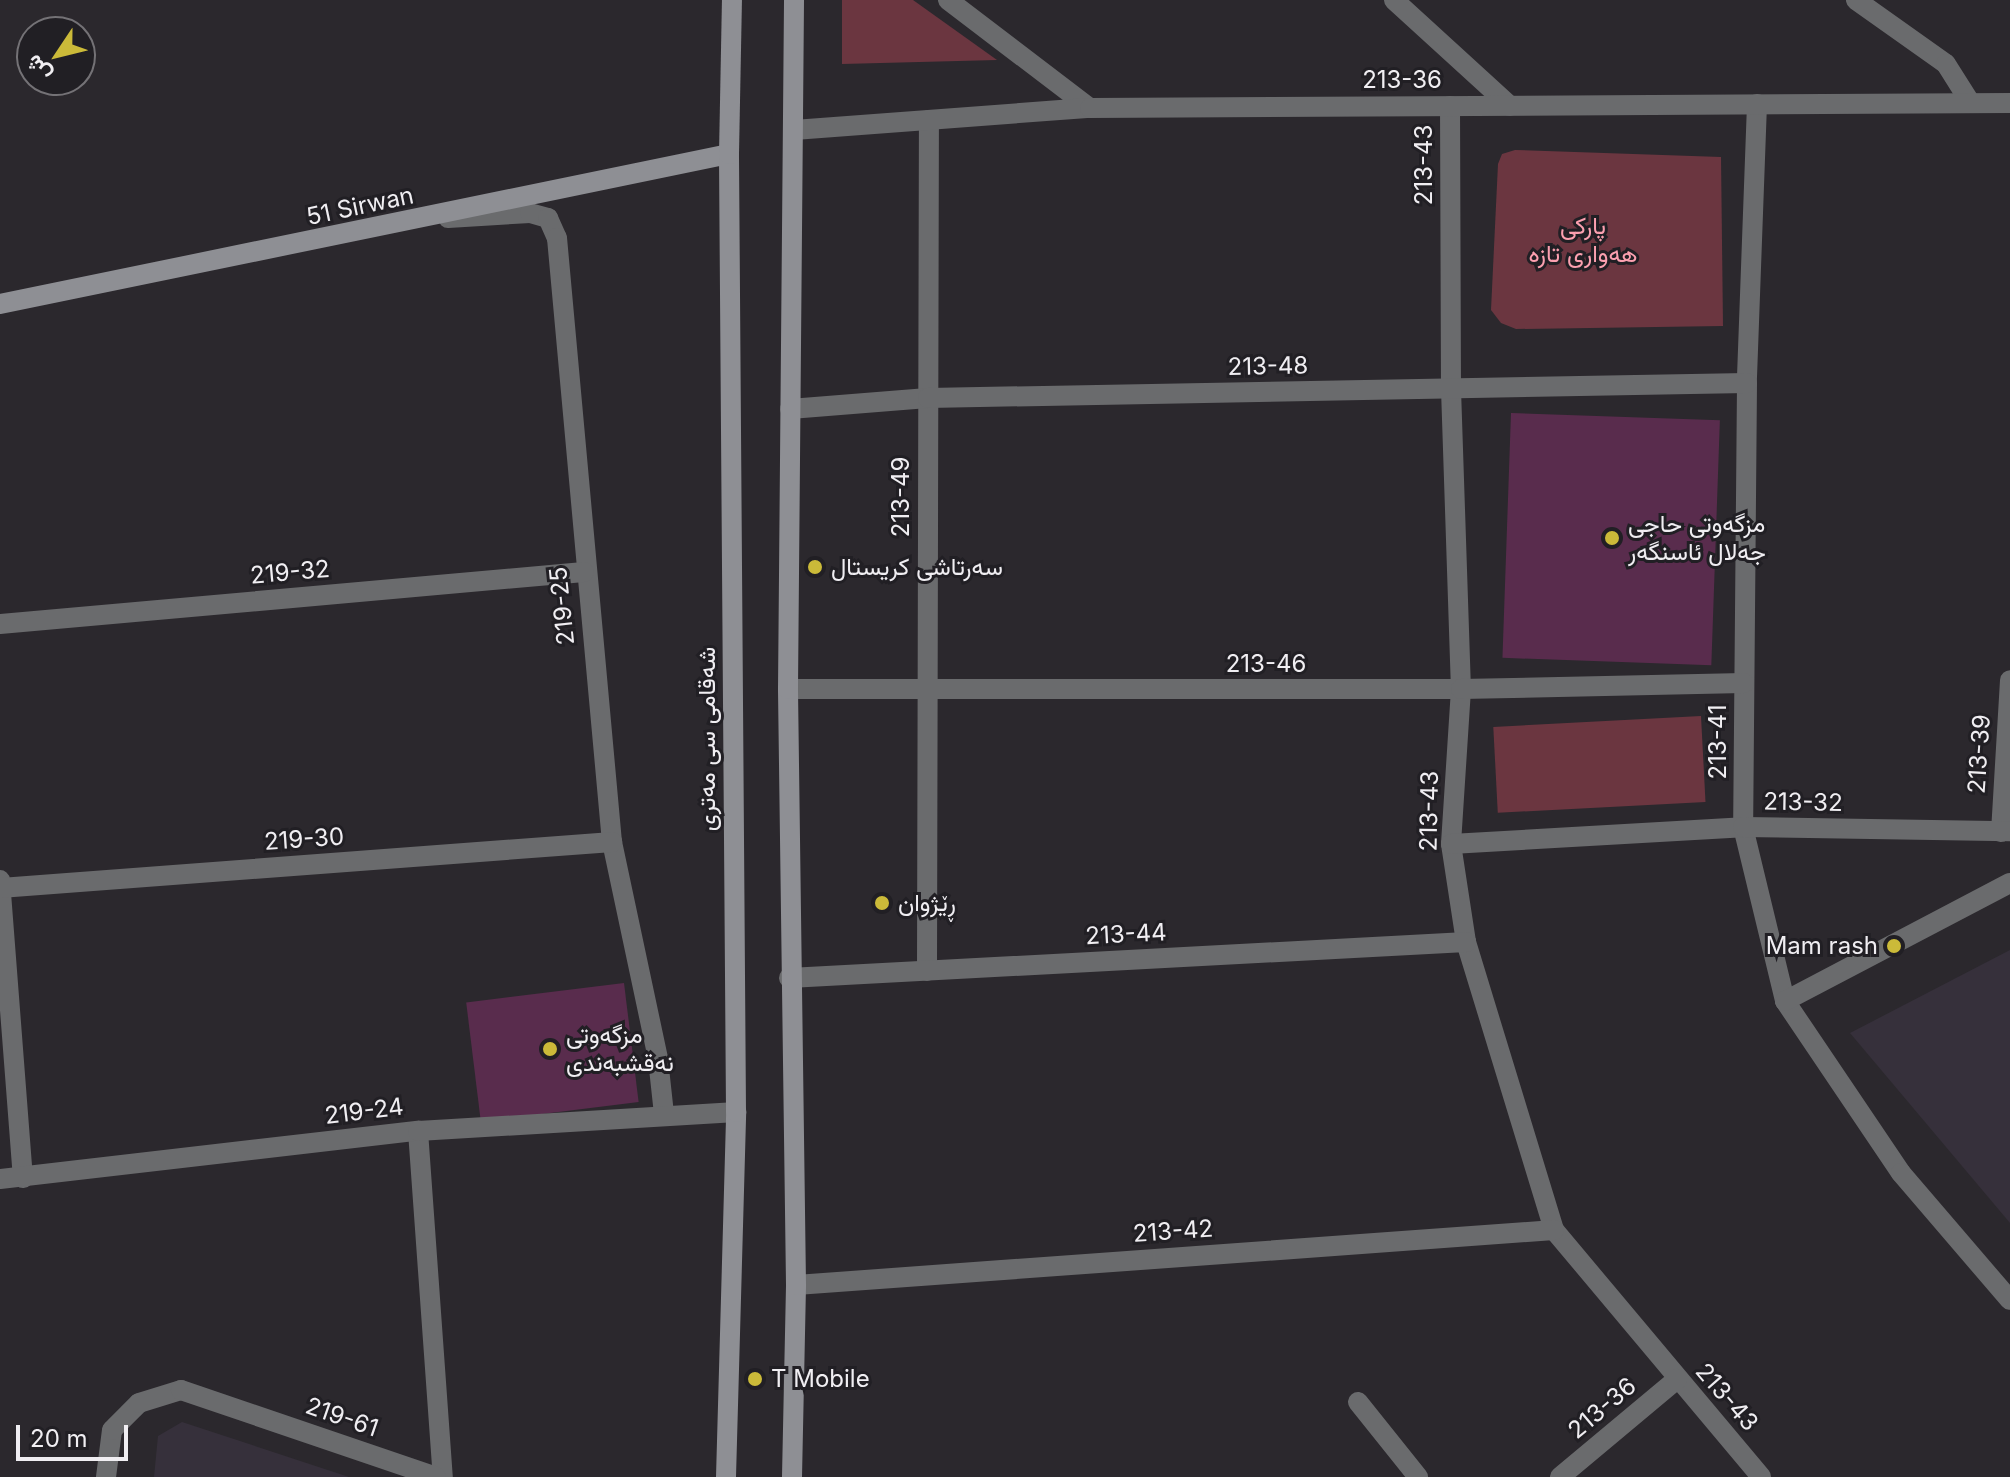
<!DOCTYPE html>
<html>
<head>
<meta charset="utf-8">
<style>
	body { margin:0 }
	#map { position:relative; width:2010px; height:1477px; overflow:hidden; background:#2b282d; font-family:Inter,Vazirmatn,sans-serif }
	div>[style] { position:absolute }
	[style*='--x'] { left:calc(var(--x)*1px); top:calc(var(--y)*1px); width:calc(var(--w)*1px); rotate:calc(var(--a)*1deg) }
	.built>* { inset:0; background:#36303b }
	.green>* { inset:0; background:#6b3640; transform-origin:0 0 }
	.building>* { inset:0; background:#592c4d; transform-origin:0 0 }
	.service>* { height:20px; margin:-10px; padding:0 10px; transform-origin:10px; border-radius:10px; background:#6a6b6d }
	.minor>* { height:20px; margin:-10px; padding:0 10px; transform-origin:10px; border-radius:10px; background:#6a6b6d }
	.secondary>* { height:20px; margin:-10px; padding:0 10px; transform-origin:10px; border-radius:10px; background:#8e8f94 }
	.dots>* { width:22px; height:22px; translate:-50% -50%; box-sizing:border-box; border:4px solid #211f24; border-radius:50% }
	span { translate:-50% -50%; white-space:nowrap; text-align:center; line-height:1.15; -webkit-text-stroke:6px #211f24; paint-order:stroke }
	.street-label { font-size:24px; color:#f0eef2 }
	.park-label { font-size:24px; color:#fca0b0 }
	.poi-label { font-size:24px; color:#f0eef2 }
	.left { translate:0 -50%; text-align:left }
	.right { translate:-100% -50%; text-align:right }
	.north { position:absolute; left:16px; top:16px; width:80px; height:80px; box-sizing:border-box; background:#211f24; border:2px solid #747276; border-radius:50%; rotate:235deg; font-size:22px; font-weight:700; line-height:32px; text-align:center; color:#f0eef2 }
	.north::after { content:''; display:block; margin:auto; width:28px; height:36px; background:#cbba39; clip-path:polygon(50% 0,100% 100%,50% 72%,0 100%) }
	.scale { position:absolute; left:16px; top:1425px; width:112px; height:36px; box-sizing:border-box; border:4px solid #f0eef2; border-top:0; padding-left:10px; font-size:24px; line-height:28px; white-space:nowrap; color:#f0eef2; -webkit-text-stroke:6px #211f24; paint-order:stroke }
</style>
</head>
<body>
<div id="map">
	<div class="built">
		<i style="clip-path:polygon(2010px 950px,2010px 1223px,1850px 1033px)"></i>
		<i style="clip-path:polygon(182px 1422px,349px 1477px,154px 1477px,158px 1436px)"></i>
	</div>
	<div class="green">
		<i style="clip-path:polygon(842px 0,913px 0,997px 60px,842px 64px)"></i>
		<i style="clip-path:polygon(1515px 150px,1721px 157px,1723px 326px,1516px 329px,1501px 323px,1491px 310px,1498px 164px,1502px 154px)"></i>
		<i style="left:1701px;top:716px;width:86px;height:208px;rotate:87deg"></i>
	</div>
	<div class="building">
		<i style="left:1511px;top:413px;width:209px;height:245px;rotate:2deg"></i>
		<i style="left:624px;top:983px;width:120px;height:159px;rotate:83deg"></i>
	</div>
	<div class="service">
		<i style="--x:927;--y:971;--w:851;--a:-89.87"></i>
	</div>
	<div class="minor">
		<i style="--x:948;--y:0;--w:178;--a:37.3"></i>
		<i style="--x:1394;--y:0;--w:157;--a:42.4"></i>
		<i style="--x:1856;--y:0;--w:110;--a:35.4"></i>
		<i style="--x:1946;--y:64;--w:45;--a:57.7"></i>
		<i style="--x:1757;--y:104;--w:279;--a:92.1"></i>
		<i style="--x:1747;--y:383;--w:444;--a:90.5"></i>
		<i style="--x:1743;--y:827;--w:179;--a:76.4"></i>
		<i style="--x:1785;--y:1001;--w:207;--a:56"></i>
		<i style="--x:1901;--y:1173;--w:167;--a:49.4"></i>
		<i style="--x:1450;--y:106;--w:283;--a:89.8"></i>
		<i style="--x:1451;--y:389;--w:300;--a:88.1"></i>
		<i style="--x:1461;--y:689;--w:155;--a:93.7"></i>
		<i style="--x:1451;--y:844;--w:99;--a:81.3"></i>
		<i style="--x:1466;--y:942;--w:301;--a:73"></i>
		<i style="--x:1554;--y:1230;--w:322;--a:50"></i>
		<i style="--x:794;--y:130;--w:297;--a:-4.3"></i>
		<i style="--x:1090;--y:108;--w:920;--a:-0.31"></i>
		<i style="--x:448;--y:218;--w:82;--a:-3.5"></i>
		<i style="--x:530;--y:213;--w:19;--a:16"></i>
		<i style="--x:548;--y:218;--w:22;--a:66"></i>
		<i style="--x:557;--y:238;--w:606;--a:84.8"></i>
		<i style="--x:612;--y:842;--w:222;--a:78"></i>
		<i style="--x:658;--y:1059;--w:55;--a:83.8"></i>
		<i style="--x:790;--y:409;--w:138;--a:-4.6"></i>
		<i style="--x:928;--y:398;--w:819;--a:-1.05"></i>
		<i style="--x:0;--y:624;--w:586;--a:-5.09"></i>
		<i style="--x:788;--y:689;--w:673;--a:0"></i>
		<i style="--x:1461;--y:689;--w:283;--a:-1.2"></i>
		<i style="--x:2001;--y:832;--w:152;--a:-86.6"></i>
		<i style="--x:1451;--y:844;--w:292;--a:-3.3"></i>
		<i style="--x:1743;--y:827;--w:267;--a:0.9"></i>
		<i style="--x:0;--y:880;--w:299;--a:85.6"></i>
		<i style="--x:0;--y:888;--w:614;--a:-4.3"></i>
		<i style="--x:789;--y:978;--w:678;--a:-3.04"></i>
		<i style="--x:1785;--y:1001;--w:254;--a:-27.7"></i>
		<i style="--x:418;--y:1131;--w:347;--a:85.9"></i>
		<i style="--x:0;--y:1179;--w:421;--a:-6.6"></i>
		<i style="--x:418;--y:1131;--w:319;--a:-3.4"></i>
		<i style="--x:796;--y:1285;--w:760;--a:-4.15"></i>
		<i style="--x:1358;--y:1402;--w:96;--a:51.3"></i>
		<i style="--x:106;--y:1477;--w:47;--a:-82.7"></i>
		<i style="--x:112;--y:1430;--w:38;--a:-45"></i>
		<i style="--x:139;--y:1403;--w:44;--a:-17.2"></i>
		<i style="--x:181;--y:1390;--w:269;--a:18.8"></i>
		<i style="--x:1560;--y:1477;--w:153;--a:-39.9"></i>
	</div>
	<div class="secondary">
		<i style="--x:0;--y:304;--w:744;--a:-11.63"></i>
		<i style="--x:726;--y:1477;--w:365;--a:-88.4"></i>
		<i style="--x:736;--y:1112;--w:958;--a:-90.42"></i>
		<i style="--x:729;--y:154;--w:154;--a:-88.9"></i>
		<i style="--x:792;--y:1477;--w:192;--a:-88.8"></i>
		<i style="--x:796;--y:1285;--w:596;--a:-90.77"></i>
		<i style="--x:788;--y:689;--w:689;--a:-89.5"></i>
	</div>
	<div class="dots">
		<i style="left:1612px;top:538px;background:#cbba39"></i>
		<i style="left:815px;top:567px;background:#cbba39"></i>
		<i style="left:882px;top:903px;background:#cbba39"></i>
		<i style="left:1894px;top:946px;background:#cbba39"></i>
		<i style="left:550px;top:1049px;background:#cbba39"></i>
		<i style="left:755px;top:1379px;background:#cbba39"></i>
	</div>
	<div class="street-label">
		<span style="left:1402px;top:80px">213-36</span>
		<span style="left:1424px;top:165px;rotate:-90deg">213-43</span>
		<span style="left:360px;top:206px;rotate:-12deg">51 Sirwan</span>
		<span style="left:1268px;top:366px;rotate:-1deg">213-48</span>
		<span style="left:901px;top:497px;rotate:-90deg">213-49</span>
		<span style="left:290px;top:572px;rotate:-5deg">219-32</span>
		<span style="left:562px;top:606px;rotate:-96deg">219-25</span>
		<span style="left:1266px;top:664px">213-46</span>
		<span style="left:707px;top:739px;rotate:-90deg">شەقامی سی مەتری</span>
		<span style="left:1718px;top:742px;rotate:-90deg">213-41</span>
		<span style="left:1979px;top:754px;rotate:-86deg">213-39</span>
		<span style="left:1803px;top:802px;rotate:1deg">213-32</span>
		<span style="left:1429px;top:811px;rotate:-89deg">213-43</span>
		<span style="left:304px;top:839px;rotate:-4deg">219-30</span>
		<span style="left:1126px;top:934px;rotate:-3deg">213-44</span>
		<span style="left:364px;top:1111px;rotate:-7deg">219-24</span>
		<span style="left:1173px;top:1231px;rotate:-4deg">213-42</span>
		<span style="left:1727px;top:1397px;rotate:49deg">213-43</span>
		<span style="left:1602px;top:1408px;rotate:-40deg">213-36</span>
		<span style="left:342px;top:1417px;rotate:19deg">219-61</span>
	</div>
	<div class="park-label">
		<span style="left:1583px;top:240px">پارکی<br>هەواری تازە</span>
	</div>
	<div class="poi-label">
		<span class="left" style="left:1628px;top:538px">مزگەوتی حاجی<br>جەلال ئاسنگەر</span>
		<span class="left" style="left:831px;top:567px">سەرتاشی کریستال</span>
		<span class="left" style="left:898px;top:903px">ڕێژوان</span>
		<span class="right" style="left:1878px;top:946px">Mam rash</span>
		<span class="left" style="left:566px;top:1049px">مزگەوتی<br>نەقشبەندی</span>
		<span class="left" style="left:771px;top:1379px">T Mobile</span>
	</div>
	<div class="north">ش</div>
	<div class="scale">20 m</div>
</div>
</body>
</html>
